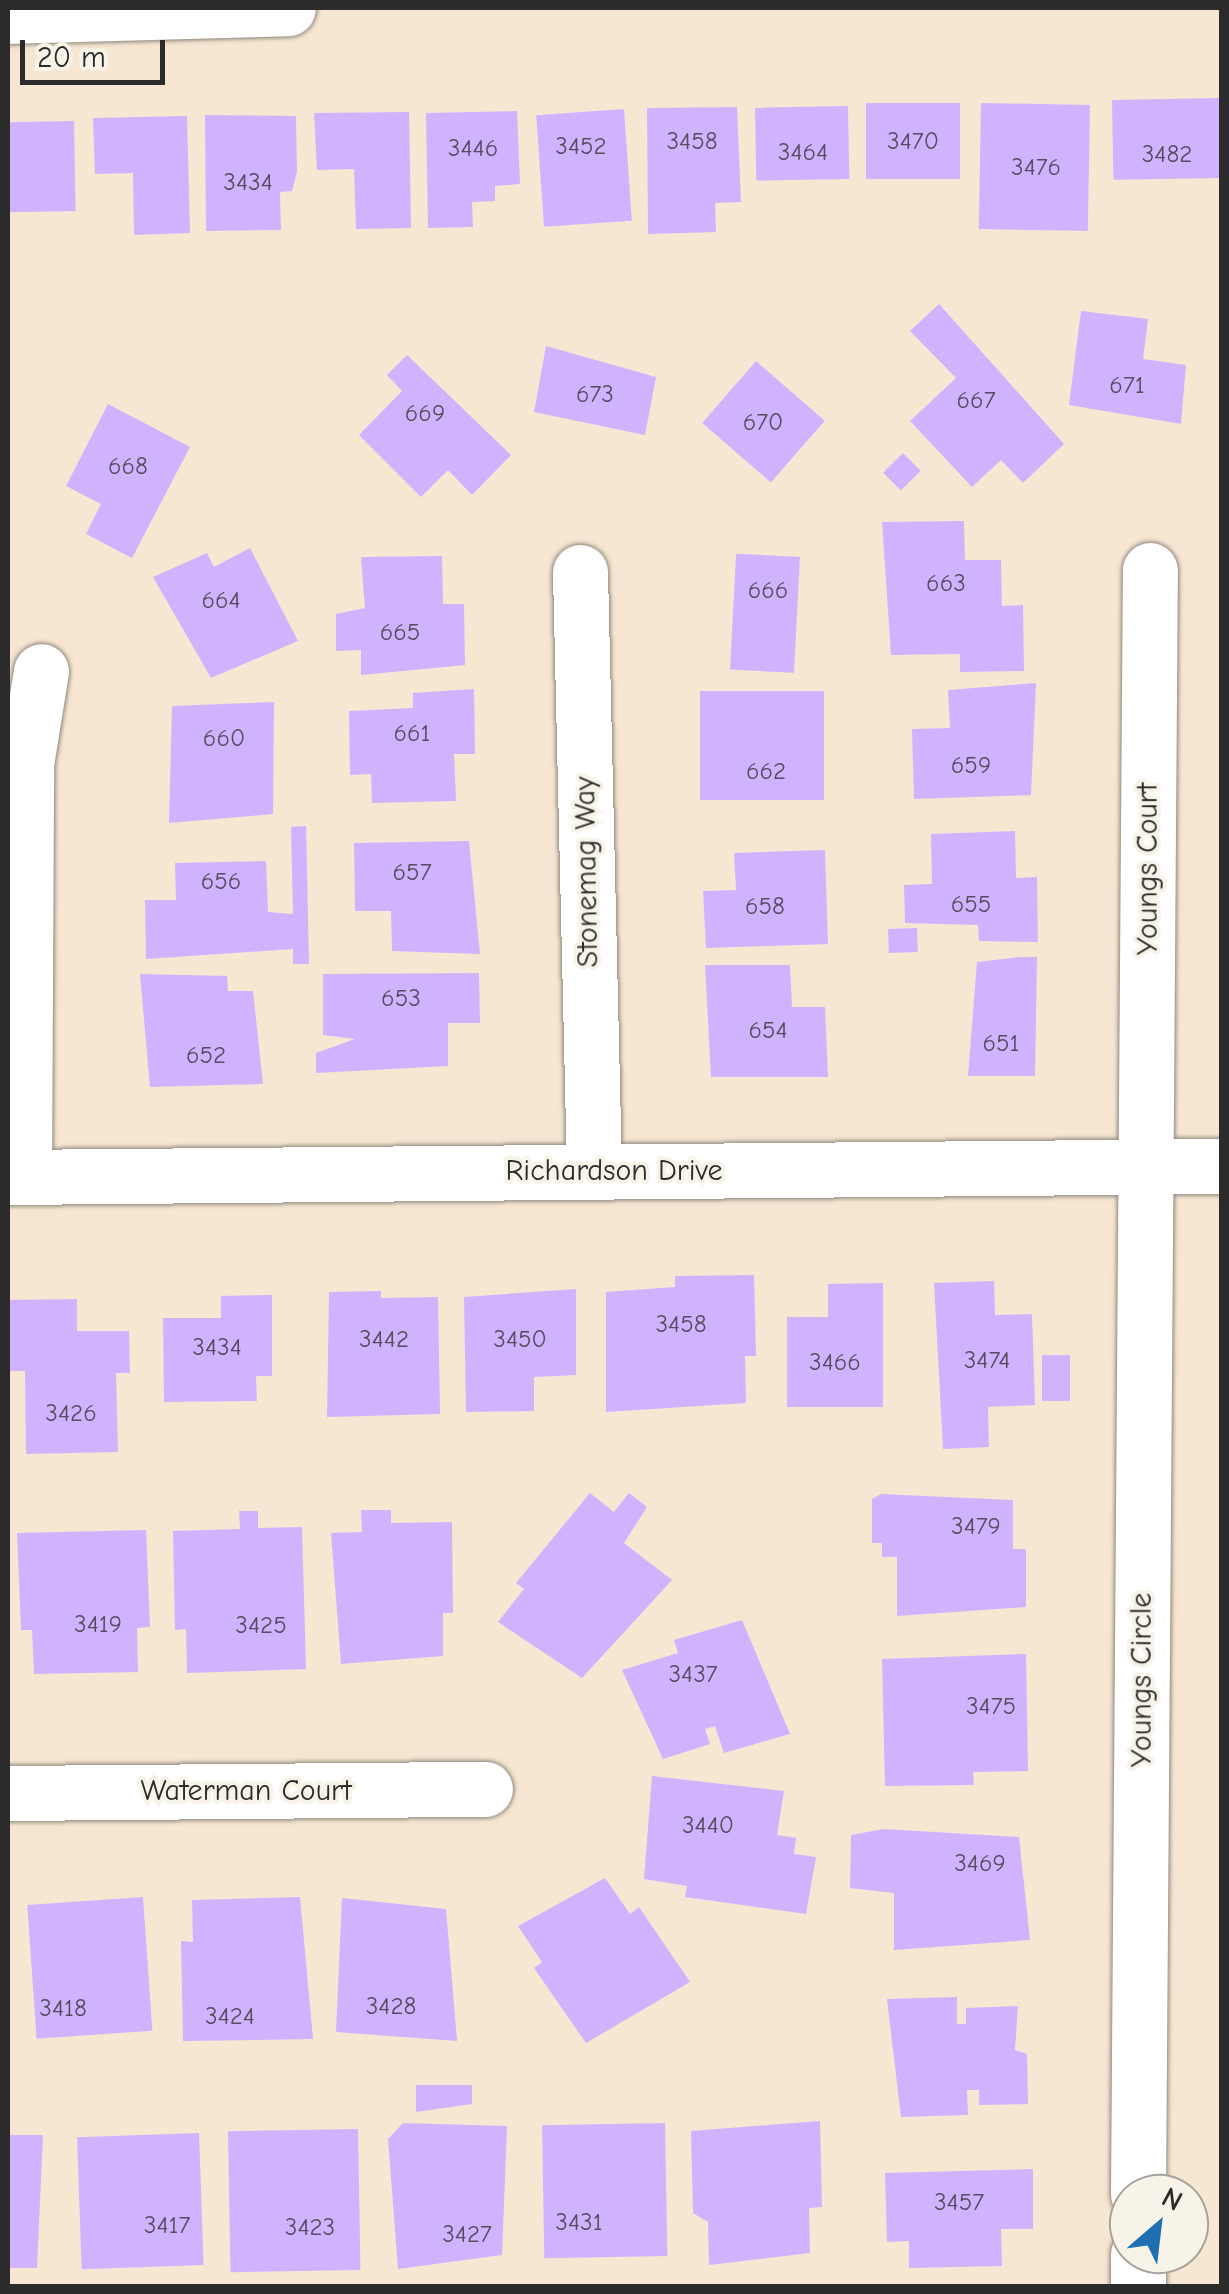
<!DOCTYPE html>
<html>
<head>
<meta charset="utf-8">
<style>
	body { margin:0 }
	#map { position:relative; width:1229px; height:2294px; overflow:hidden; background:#f6e6d2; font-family:"Comic Neue",sans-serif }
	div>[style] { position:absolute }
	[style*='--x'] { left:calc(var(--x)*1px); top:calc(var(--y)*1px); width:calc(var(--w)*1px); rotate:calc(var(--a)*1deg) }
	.building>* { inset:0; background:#d0b3ff; transform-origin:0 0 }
	.roads { filter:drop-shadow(0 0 2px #90887e) drop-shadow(0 0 2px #90887e) }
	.minor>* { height:55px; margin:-27.5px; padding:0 27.5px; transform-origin:27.5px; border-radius:27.5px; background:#fff }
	span { translate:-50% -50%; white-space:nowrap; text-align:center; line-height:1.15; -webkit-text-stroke:8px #f7f3e8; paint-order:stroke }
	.number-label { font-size:25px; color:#544d60 }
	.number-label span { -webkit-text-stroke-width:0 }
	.street-label { font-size:30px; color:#2b2b2b }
	.frame { position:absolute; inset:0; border:10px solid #2b2b2b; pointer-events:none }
	.north { position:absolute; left:1109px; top:2174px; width:100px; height:100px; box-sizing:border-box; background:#f7f3e8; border:2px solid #a5a39c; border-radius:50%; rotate:28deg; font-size:28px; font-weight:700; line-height:40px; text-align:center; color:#2b2b2b }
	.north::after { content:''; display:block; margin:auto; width:35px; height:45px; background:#1f6fb2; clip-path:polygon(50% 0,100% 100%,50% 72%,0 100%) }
	.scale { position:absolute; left:20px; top:40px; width:145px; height:45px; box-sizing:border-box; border:5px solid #2b2b2b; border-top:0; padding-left:12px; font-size:30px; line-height:35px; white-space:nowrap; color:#2b2b2b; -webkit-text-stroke:8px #f7f3e8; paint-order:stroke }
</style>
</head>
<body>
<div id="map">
	<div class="building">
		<i style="left:1220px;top:98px;width:80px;height:108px;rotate:89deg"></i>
		<i style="left:960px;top:103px;width:76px;height:94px;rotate:90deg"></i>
		<i style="left:981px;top:103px;width:109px;height:126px;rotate:1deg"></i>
		<i style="left:848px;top:106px;width:73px;height:93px;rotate:89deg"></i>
		<i style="clip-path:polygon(737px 107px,741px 202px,715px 203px,716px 232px,648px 234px,647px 108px)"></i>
		<i style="left:624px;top:109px;width:112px;height:88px;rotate:86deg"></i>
		<i style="clip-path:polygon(517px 111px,520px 184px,495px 186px,495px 201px,472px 202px,473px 227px,428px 228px,426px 113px)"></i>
		<i style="clip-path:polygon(409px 112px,411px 228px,356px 229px,354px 169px,317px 170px,314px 113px)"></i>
		<i style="clip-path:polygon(205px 115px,296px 116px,297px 172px,292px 191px,280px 192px,281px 230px,206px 231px)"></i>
		<i style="clip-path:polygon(187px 116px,190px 233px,134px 235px,133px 173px,95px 174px,93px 118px)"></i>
		<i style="left:74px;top:121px;width:90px;height:66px;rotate:89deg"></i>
		<i style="clip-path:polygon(939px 304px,1064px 444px,1023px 483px,1001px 460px,972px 487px,910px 421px,956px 378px,910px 331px)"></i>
		<i style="clip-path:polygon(1081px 311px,1148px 319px,1143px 359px,1186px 365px,1181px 424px,1069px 405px)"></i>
		<i style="clip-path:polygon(546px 346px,656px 377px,645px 435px,534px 412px)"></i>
		<i style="clip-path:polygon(407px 355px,511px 455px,472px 495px,448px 470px,421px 497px,359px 435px,402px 391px,387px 375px)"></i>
		<i style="left:756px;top:361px;width:91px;height:82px;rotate:41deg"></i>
		<i style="clip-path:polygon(108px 404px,190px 447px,132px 558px,86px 534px,101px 504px,66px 486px)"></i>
		<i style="left:903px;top:453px;width:25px;height:28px;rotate:45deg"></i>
		<i style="clip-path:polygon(964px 521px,965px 560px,1001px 560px,1002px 606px,1023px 605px,1024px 671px,960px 672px,960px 654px,891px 655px,882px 522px)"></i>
		<i style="clip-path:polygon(250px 548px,298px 641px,211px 678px,153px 577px,207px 553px,214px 567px)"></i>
		<i style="clip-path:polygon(442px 556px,443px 604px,464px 604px,465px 665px,361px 675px,361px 650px,336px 651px,336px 614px,365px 608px,361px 557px)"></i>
		<i style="left:800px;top:557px;width:116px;height:64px;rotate:93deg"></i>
		<i style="clip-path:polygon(1036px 683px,1031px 795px,914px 799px,912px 729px,950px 728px,948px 690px)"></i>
		<i style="clip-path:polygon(474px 689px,475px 754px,454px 754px,456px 801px,372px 803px,371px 774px,350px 775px,349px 711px,413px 708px,413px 693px)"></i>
		<i style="left:824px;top:691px;width:109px;height:124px;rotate:90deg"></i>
		<i style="clip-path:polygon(274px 702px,273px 814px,169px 823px,172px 706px)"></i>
		<i style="clip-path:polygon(306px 826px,309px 964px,293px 964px,293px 949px,146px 959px,145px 900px,176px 900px,175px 863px,266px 861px,268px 912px,293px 914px,291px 827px)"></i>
		<i style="clip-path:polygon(1015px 831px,1016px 878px,1037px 877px,1038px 942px,979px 941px,978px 925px,905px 923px,904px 885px,932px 884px,931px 834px)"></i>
		<i style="clip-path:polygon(469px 841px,480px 954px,392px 951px,391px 911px,355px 911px,354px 843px)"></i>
		<i style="clip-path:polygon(825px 850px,828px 944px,706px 948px,703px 891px,736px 890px,734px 853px)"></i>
		<i style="left:917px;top:928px;width:24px;height:29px;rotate:88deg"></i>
		<i style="clip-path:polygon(1020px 957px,1037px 957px,1035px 1076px,968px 1076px,977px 962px)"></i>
		<i style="clip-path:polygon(705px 965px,790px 965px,792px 1007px,825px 1007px,828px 1077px,711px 1077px)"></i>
		<i style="clip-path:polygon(479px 973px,480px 1023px,448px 1023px,448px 1066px,316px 1073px,316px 1053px,355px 1039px,323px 1035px,323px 974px)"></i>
		<i style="clip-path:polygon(140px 974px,227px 976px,228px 991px,253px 991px,263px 1084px,150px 1087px)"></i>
		<i style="clip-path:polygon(754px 1275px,756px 1356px,745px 1356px,746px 1403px,606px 1412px,606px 1292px,675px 1287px,675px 1276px)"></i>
		<i style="clip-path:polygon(994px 1281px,995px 1315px,1032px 1314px,1035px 1405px,988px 1407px,989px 1447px,943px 1449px,934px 1283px)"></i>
		<i style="clip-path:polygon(883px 1283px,883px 1407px,787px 1407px,787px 1317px,828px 1317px,828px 1284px)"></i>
		<i style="clip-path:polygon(576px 1289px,576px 1375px,534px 1377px,534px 1411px,466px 1412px,464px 1297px)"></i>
		<i style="clip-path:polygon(381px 1291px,381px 1298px,438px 1297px,440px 1414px,327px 1417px,329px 1292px)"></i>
		<i style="clip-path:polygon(272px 1295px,272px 1376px,256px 1376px,257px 1401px,164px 1402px,163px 1318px,221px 1318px,221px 1296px)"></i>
		<i style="clip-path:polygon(77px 1299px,77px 1331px,129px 1331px,130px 1373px,116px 1373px,118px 1452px,26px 1454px,25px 1371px,8px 1371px,8px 1300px)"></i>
		<i style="left:1042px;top:1355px;width:28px;height:46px"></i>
		<i style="clip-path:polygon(590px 1493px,614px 1512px,629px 1493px,647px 1507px,624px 1543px,672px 1580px,582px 1678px,498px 1622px,524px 1589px,516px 1583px)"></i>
		<i style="clip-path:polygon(881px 1494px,1013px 1500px,1013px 1549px,1026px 1549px,1026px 1607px,897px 1616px,897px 1557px,882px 1557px,882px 1543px,872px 1543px,872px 1499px)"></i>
		<i style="clip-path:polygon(361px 1510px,391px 1510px,391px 1523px,452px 1522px,453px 1613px,443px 1613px,443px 1656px,341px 1664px,331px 1533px,362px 1532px)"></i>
		<i style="clip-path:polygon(239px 1511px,258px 1511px,258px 1528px,302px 1527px,306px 1669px,187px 1673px,186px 1629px,175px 1630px,173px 1531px,240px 1529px)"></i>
		<i style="clip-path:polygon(146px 1530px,150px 1627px,137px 1628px,138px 1672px,34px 1674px,32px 1630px,21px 1630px,17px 1533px)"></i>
		<i style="clip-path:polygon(742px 1620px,790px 1734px,724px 1753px,715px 1726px,705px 1729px,710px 1744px,663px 1759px,622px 1670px,678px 1653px,674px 1640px)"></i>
		<i style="clip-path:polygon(1026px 1654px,1028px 1771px,973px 1772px,974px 1785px,885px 1786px,882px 1659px)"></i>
		<i style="clip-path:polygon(652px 1776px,784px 1791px,777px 1835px,796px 1838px,794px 1854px,816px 1857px,806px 1914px,685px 1897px,687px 1886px,644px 1879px)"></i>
		<i style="clip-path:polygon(884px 1829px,1019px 1837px,1030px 1940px,894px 1950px,894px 1893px,850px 1888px,851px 1835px)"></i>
		<i style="clip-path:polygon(605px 1878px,630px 1914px,639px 1907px,690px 1982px,586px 2043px,534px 1968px,542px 1962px,518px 1926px)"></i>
		<i style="left:143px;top:1897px;width:134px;height:116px;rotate:86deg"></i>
		<i style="clip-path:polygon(300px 1897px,313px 2039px,183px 2041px,181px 1941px,193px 1942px,192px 1900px)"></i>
		<i style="clip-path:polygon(342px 1898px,446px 1909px,457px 2041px,336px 2032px)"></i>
		<i style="clip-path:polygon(957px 1997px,957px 2024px,966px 2024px,966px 2008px,1018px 2006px,1015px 2050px,1027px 2054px,1028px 2104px,979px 2105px,979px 2090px,967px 2090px,968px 2115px,901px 2117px,887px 1999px)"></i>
		<i style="clip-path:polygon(416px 2085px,472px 2085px,472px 2104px,416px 2112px)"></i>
		<i style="clip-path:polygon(820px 2121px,822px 2207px,809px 2208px,810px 2253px,709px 2265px,708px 2222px,693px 2213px,691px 2131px)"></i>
		<i style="clip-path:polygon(403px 2123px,507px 2126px,502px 2255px,398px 2269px,388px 2139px)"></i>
		<i style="left:665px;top:2123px;width:133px;height:123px;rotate:89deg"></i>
		<i style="left:358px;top:2129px;width:141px;height:130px;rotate:89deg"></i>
		<i style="left:199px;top:2133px;width:132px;height:122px;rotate:88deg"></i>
		<i style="clip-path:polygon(8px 2135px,43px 2135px,37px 2268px,8px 2268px)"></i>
		<i style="clip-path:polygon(1033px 2169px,1033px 2229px,1001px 2229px,1002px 2266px,909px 2268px,909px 2241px,887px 2242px,885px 2173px)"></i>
	</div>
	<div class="roads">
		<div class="minor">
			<i style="--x:8;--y:16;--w:280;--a:-1.6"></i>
			<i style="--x:580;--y:572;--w:599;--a:88.66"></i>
			<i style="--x:24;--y:1176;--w:412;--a:-89.7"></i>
			<i style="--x:26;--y:764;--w:94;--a:-80.8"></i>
			<i style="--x:8;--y:1177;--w:1214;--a:-0.52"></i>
			<i style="--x:8;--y:1793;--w:477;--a:-0.5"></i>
			<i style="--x:1138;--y:2194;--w:1624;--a:-89.58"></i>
			<i style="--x:1138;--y:2286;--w:32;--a:-90"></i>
		</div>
	</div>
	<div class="number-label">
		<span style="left:692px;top:141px">3458</span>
		<span style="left:913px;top:141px">3470</span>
		<span style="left:581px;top:146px">3452</span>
		<span style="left:473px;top:148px">3446</span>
		<span style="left:803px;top:152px">3464</span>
		<span style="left:1167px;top:154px">3482</span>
		<span style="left:1036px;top:167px">3476</span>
		<span style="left:248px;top:182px">3434</span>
		<span style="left:1127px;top:385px">671</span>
		<span style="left:595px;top:394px">673</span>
		<span style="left:976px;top:400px">667</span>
		<span style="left:425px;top:413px">669</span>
		<span style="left:763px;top:422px">670</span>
		<span style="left:128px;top:466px">668</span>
		<span style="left:946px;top:583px">663</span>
		<span style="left:768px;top:590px">666</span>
		<span style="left:221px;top:600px">664</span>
		<span style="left:400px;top:632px">665</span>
		<span style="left:412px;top:733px">661</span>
		<span style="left:224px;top:738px">660</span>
		<span style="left:971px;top:765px">659</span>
		<span style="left:766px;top:771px">662</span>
		<span style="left:412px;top:872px">657</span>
		<span style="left:221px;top:881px">656</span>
		<span style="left:971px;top:904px">655</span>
		<span style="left:765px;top:906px">658</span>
		<span style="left:401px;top:998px">653</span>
		<span style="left:768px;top:1030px">654</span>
		<span style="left:1001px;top:1043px">651</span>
		<span style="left:206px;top:1055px">652</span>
		<span style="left:681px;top:1324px">3458</span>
		<span style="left:384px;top:1339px">3442</span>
		<span style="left:520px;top:1339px">3450</span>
		<span style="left:217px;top:1347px">3434</span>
		<span style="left:987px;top:1360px">3474</span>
		<span style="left:835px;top:1362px">3466</span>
		<span style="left:71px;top:1413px">3426</span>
		<span style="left:976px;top:1526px">3479</span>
		<span style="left:98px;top:1624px">3419</span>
		<span style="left:261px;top:1625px">3425</span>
		<span style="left:693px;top:1674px">3437</span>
		<span style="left:991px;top:1706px">3475</span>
		<span style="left:708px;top:1825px">3440</span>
		<span style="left:980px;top:1863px">3469</span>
		<span style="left:391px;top:2006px">3428</span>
		<span style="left:63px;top:2008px">3418</span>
		<span style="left:230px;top:2016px">3424</span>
		<span style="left:959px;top:2202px">3457</span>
		<span style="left:579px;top:2222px">3431</span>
		<span style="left:167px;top:2225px">3417</span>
		<span style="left:310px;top:2227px">3423</span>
		<span style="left:467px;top:2234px">3427</span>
	</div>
	<div class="street-label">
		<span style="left:1148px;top:869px;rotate:-90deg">Youngs Court</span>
		<span style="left:587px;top:872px;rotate:-91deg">Stonemag Way</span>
		<span style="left:614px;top:1171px">Richardson Drive</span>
		<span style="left:1142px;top:1680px;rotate:-90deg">Youngs Circle</span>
		<span style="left:246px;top:1791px">Waterman Court</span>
	</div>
	<div class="frame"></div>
	<div class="north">N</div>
	<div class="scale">20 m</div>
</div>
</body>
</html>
